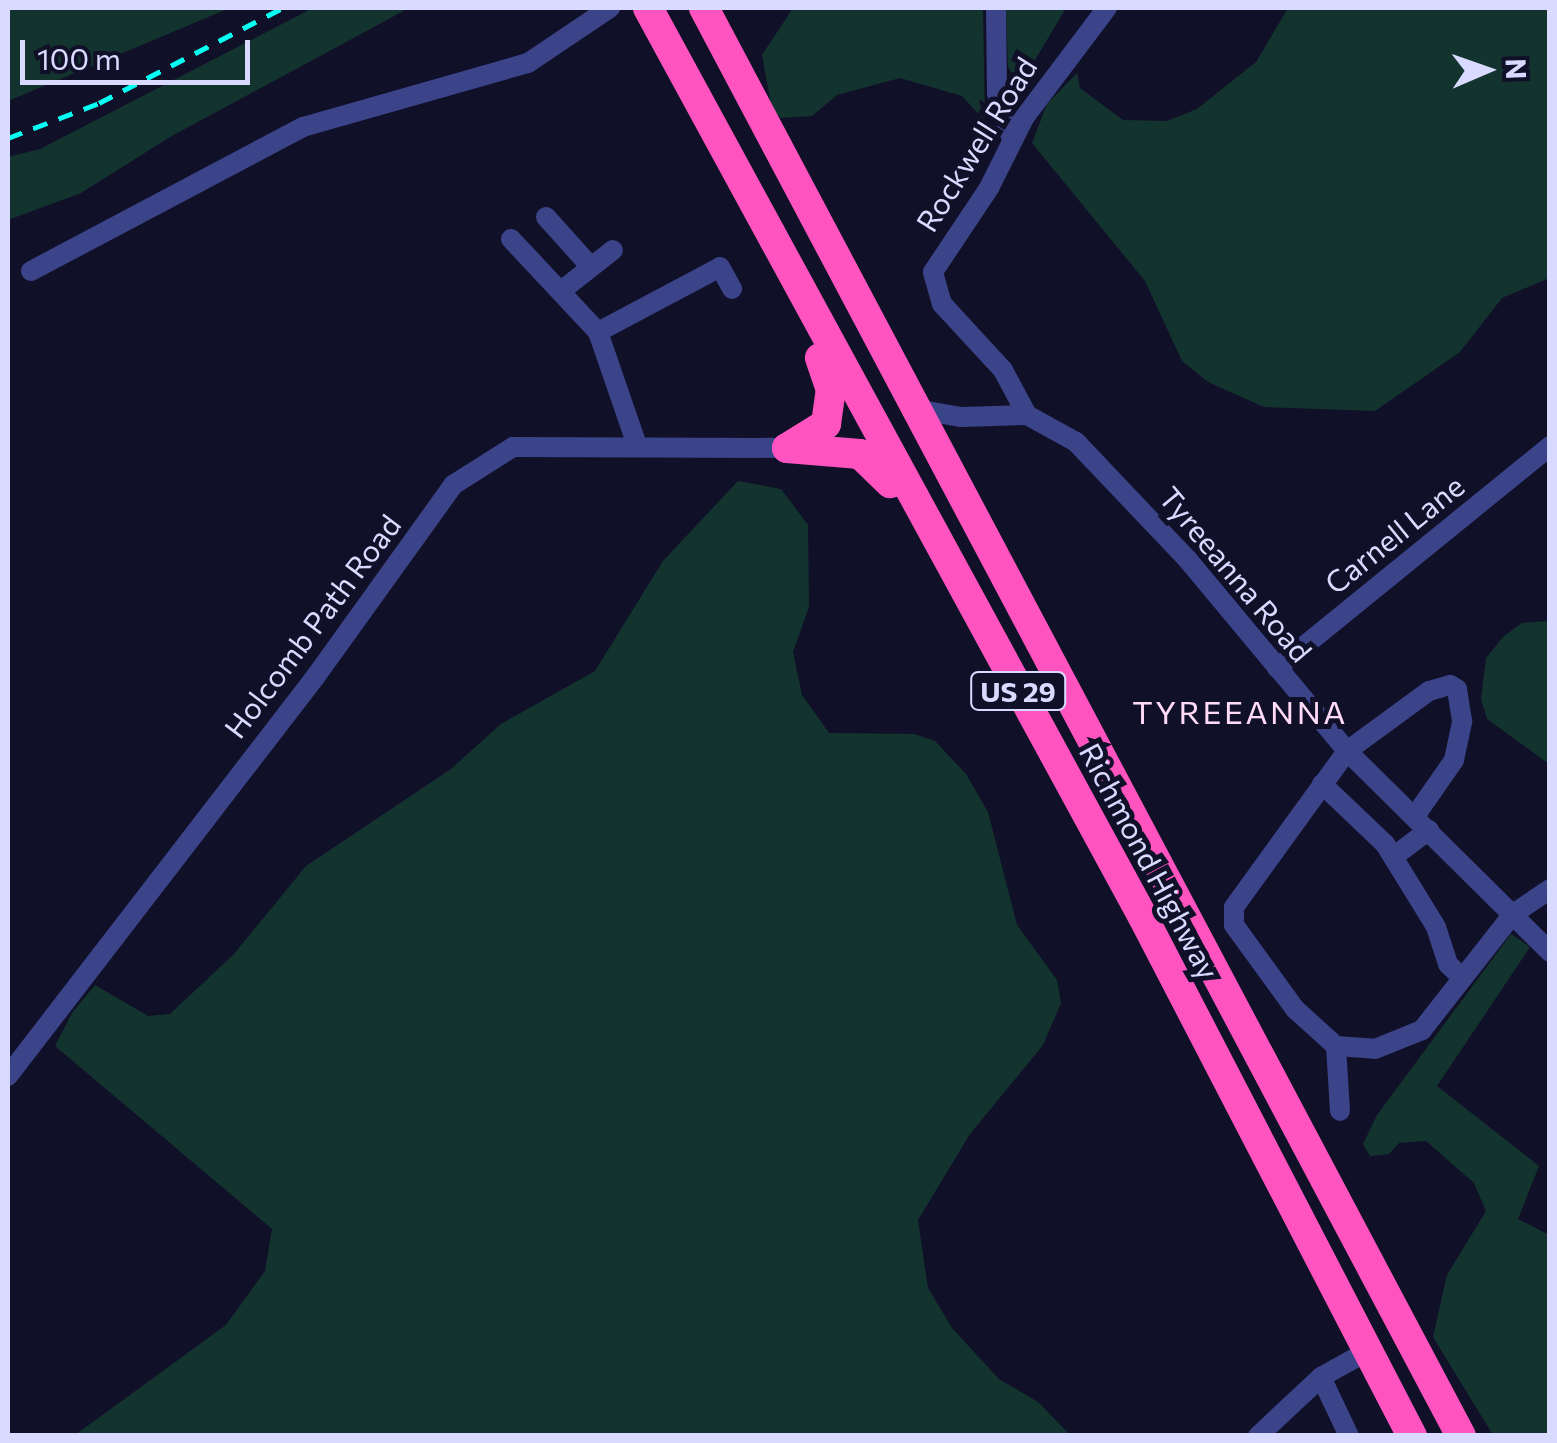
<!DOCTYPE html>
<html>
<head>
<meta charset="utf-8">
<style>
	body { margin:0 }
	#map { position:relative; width:1557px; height:1443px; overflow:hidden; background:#111029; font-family:Commissioner,sans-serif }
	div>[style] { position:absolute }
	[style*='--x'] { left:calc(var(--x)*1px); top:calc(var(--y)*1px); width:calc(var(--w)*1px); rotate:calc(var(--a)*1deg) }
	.green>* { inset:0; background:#13342e }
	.minor>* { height:20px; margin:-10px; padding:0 10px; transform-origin:10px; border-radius:10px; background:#3b4389 }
	.highway>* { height:30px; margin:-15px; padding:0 15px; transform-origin:15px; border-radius:15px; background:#ff54bf }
	.rail>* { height:5px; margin-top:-2.5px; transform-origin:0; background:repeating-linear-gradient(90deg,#05fff3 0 15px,transparent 0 27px) }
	span { translate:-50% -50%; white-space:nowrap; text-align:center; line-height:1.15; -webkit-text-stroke:10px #111029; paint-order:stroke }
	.shield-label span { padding:2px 8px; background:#111029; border:2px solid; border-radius:8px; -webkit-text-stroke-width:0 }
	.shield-label { font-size:28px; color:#d9daff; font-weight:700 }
	.street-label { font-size:30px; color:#d9daff }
	.neighbourhood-label { font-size:32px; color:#ffdbf7; letter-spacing:2.5px }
	.frame { position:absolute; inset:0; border:10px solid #d9daff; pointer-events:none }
	.north { position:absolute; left:1437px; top:20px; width:100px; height:100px; -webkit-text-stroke:8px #111029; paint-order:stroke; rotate:88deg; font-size:28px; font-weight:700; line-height:40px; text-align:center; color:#d9daff }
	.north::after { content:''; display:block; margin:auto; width:35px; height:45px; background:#d9daff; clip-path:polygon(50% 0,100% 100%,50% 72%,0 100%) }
	.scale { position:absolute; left:20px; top:40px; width:230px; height:45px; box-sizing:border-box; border:5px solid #d9daff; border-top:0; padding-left:12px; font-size:30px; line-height:35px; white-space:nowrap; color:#d9daff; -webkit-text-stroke:8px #111029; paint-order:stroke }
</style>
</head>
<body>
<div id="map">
	<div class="green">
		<i style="clip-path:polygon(8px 8px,230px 8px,8px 101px)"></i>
		<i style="clip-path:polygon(313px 8px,409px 8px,170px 137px,81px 193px,8px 220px,8px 157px,40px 149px)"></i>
		<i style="clip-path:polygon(793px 8px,983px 8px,985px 121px,962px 96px,900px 78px,837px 95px,812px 116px,781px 118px,772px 110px,762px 55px)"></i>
		<i style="clip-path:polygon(1006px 8px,1066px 8px,1020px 85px,1008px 67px)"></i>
		<i style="clip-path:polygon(1288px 8px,1549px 8px,1549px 278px,1502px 298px,1460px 352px,1375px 411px,1264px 407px,1208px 382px,1182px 361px,1145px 281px,1032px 143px,1047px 104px,1077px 73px,1080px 88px,1123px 120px,1167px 121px,1197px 109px,1256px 62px)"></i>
		<i style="clip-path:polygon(738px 481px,781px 489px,808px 525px,809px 607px,793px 652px,802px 695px,829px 733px,914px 734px,935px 741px,966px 774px,988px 812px,1017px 925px,1057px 980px,1061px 1003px,1043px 1045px,970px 1134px,918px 1220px,928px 1288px,952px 1328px,999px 1379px,1038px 1402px,1070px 1435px,75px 1435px,226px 1325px,265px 1271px,272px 1229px,55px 1046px,72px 1013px,95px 985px,148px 1016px,170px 1014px,234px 954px,306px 866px,451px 769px,501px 724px,595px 671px,663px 561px)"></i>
		<i style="clip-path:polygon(1549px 621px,1550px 621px,1549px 764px,1487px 719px,1481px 699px,1486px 658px,1504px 636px,1522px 623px)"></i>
		<i style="clip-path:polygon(1511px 934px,1530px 947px,1437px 1086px,1539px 1166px,1518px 1219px,1549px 1235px,1549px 1435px,1493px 1435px,1433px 1337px,1447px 1275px,1486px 1211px,1474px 1183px,1426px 1141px,1399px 1143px,1389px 1154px,1370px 1156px,1363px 1144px,1377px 1115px)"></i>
	</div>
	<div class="minor">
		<i style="--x:996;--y:8;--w:85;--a:89.3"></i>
		<i style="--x:997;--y:93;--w:49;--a:72.3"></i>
		<i style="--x:546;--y:217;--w:67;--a:48"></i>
		<i style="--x:511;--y:239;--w:127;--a:46.9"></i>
		<i style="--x:598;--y:332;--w:120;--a:71"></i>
		<i style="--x:31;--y:271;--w:308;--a:-27.9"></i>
		<i style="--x:303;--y:127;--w:234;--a:-15.9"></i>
		<i style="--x:528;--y:63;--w:99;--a:-33.9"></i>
		<i style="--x:561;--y:291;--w:66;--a:-38.3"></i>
		<i style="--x:598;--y:332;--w:138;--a:-28"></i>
		<i style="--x:720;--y:267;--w:25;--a:61"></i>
		<i style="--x:916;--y:409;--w:46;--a:10.1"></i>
		<i style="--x:961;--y:417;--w:66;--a:-1.7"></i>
		<i style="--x:1027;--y:415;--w:56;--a:28.9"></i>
		<i style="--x:1076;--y:442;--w:163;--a:46.5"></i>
		<i style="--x:1188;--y:560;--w:249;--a:50.2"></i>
		<i style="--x:1347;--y:751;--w:286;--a:44.7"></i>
		<i style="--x:1027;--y:415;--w:51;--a:-118.1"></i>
		<i style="--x:1003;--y:370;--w:90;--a:-132.7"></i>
		<i style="--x:942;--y:304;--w:33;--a:-106"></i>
		<i style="--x:933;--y:272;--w:101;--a:-56.3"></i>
		<i style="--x:989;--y:188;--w:78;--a:-63.4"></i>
		<i style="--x:1024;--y:118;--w:138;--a:-53"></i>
		<i style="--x:1277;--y:668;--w:352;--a:-39.1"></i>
		<i style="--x:1322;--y:784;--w:87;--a:43.6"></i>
		<i style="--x:1385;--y:844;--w:97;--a:58.4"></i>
		<i style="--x:1436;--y:927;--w:39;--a:72"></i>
		<i style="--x:1448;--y:964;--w:20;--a:45"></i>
		<i style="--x:1415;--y:816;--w:68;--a:-55.1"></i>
		<i style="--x:1454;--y:760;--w:40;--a:-78"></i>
		<i style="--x:1462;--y:721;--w:32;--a:-99"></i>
		<i style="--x:1457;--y:689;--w:8;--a:-150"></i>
		<i style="--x:1450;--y:685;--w:22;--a:164"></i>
		<i style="--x:1429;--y:691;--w:102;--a:143.8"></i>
		<i style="--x:1347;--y:751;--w:193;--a:125.9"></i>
		<i style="--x:1234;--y:907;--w:18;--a:90"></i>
		<i style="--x:1234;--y:925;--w:104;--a:54"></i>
		<i style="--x:1295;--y:1009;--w:55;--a:42.1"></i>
		<i style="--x:1336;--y:1046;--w:39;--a:4"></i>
		<i style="--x:1375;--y:1049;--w:51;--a:-22"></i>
		<i style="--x:1422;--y:1030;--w:147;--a:-51.9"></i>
		<i style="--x:1513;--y:914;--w:45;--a:-34"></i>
		<i style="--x:1393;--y:857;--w:45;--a:-36.9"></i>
		<i style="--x:1336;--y:1046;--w:65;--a:86.5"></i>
		<i style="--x:8;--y:1076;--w:505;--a:-52.4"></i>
		<i style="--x:316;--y:676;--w:235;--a:-54.3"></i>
		<i style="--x:453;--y:485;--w:71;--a:-32.3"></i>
		<i style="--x:513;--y:447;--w:274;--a:0.2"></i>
		<i style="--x:1321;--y:1377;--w:65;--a:64.6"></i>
		<i style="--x:1258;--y:1436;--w:86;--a:-43.1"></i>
		<i style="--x:1321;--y:1377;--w:54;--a:-29"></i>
	</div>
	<div class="highway">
		<i style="--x:648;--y:8;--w:1035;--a:61.43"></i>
		<i style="--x:1143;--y:917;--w:585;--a:62.6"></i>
		<i style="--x:704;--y:8;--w:1616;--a:62.07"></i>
		<i style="--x:787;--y:448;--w:73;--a:4.7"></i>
		<i style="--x:860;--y:454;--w:42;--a:44"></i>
		<i style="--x:787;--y:448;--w:46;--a:-31.6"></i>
		<i style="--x:826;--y:424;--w:34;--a:-82"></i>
		<i style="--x:831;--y:390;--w:34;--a:-109"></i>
	</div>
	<div class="rail">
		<i style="--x:8;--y:138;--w:97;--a:-21"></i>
		<i style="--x:99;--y:103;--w:206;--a:-27.4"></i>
	</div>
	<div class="shield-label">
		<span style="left:1018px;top:691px">US 29</span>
	</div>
	<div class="street-label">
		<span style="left:976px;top:144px;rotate:-58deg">Rockwell Road</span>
		<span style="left:1394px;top:534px;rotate:-39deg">Carnell Lane</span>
		<span style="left:1236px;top:574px;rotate:50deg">Tyreeanna Road</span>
		<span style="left:312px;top:626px;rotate:-53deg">Holcomb Path Road</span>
		<span style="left:1150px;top:861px;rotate:62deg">Richmond Highway</span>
	</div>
	<div class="neighbourhood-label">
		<span style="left:1240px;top:711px">TYREEANNA</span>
	</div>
	<div class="frame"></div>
	<div class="north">N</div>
	<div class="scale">100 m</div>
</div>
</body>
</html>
